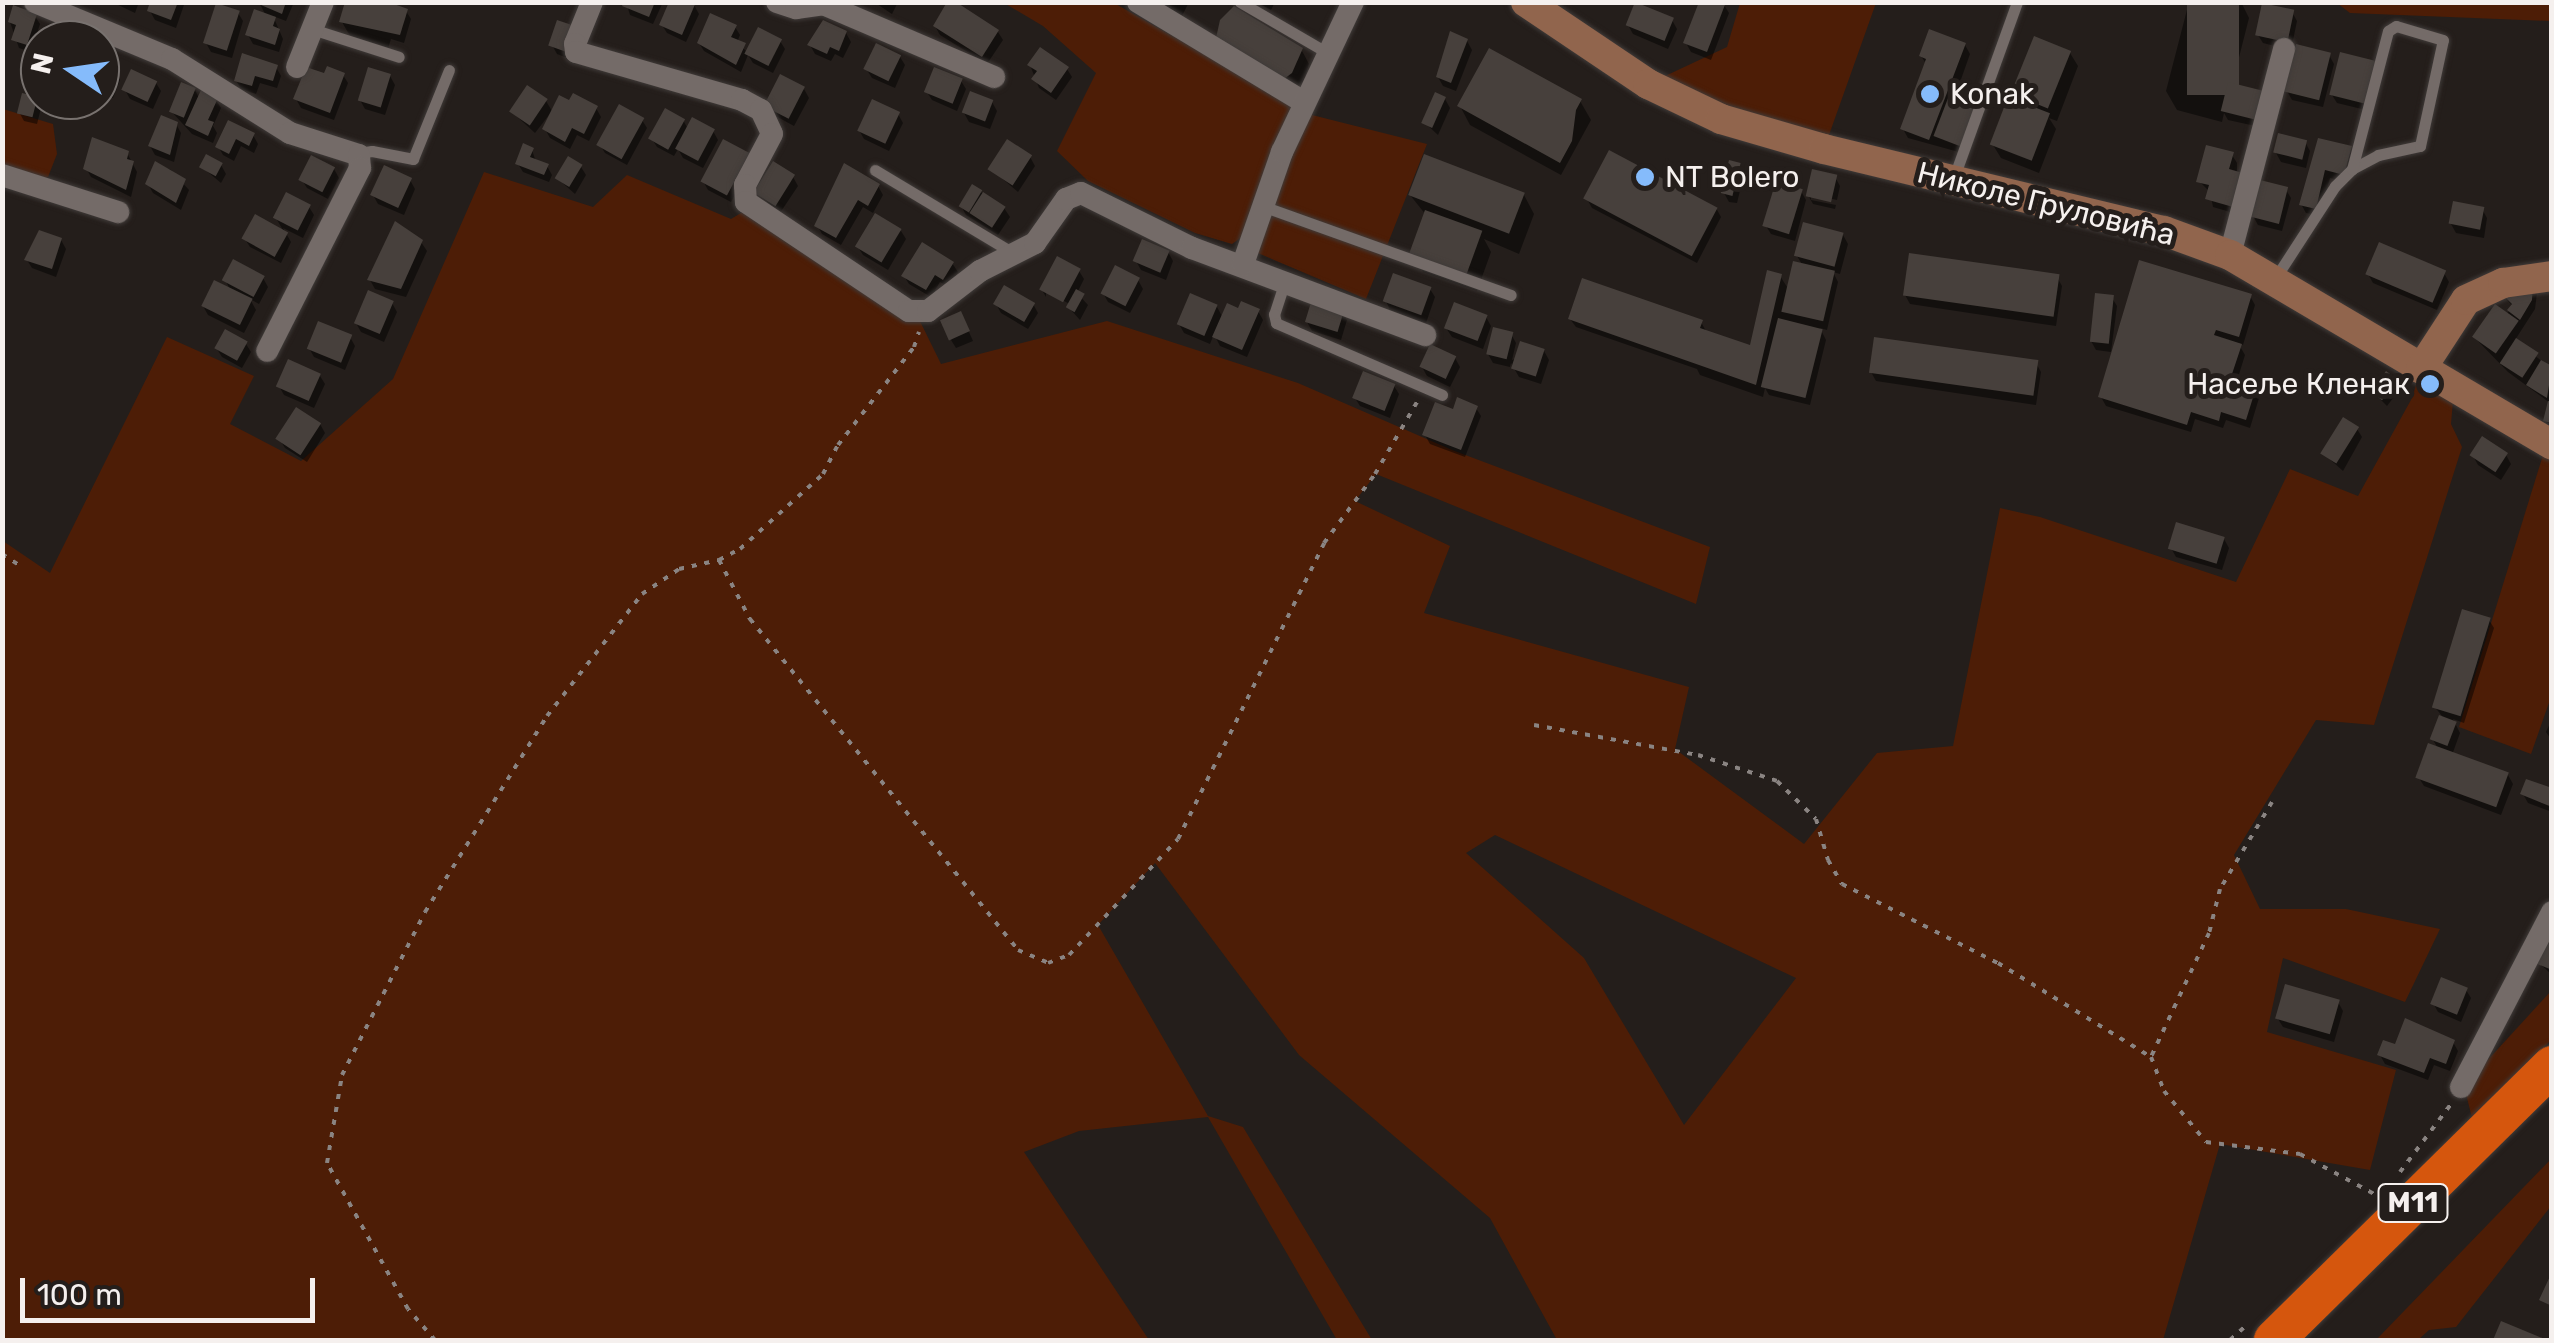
<!DOCTYPE html>
<html>
<head>
<meta charset="utf-8">
<style>
	body { margin:0 }
	#map { position:relative; width:2554px; height:1343px; overflow:hidden; background:#241e1b; font-family:Rubik,sans-serif }
	div>[style] { position:absolute }
	[style*='--x'] { left:calc(var(--x)*1px); top:calc(var(--y)*1px); width:calc(var(--w)*1px); rotate:calc(var(--a)*1deg) }
	.green>* { inset:0; background:#4d1d06 }
	.shadow>* { inset:0; background:#0007 }
	.building>* { inset:0; background:#47403c; transform-origin:0 0 }
	.path>* { height:4px; margin-top:-2px; transform-origin:0; background:repeating-linear-gradient(90deg,#8a8482 0 5px,transparent 0 13px) }
	.roads { filter:drop-shadow(0 0 2px #403b39) drop-shadow(0 0 2px #403b39) }
	.lane>* { height:11px; margin:-5.5px; padding:0 5.5px; transform-origin:5.5px; border-radius:5.5px; background:#746b68 }
	.street>* { height:22px; margin:-11px; padding:0 11px; transform-origin:11px; border-radius:11px; background:#746b68 }
	.secondary>* { height:30px; margin:-15px; padding:0 15px; transform-origin:15px; border-radius:15px; background:#91654d }
	.highway>* { height:40px; margin:-20px; padding:0 20px; transform-origin:20px; border-radius:20px; background:#d5560d }
	.dots>* { width:28px; height:28px; translate:-50% -50%; box-sizing:border-box; border:5px solid #241e1b; border-radius:50% }
	span { translate:-50% -50%; white-space:nowrap; text-align:center; line-height:1.15; -webkit-text-stroke:10px #241e1b; paint-order:stroke }
	.shield-label span { padding:2px 8px; background:#241e1b; border:2px solid; border-radius:8px; -webkit-text-stroke-width:0 }
	.shield-label { font-size:28px; color:#f5f0ee; font-weight:700 }
	.poi-label { font-size:30px; color:#f5f0ee }
	.left { translate:0 -50%; text-align:left }
	.right { translate:-100% -50%; text-align:right }
	.street-label { font-size:30px; color:#f5f0ee }
	.frame { position:absolute; inset:0; border:5px solid #f5f0ee; pointer-events:none }
	.north { position:absolute; left:20px; top:20px; width:100px; height:100px; box-sizing:border-box; background:#241e1b; border:2px solid #78726f; border-radius:50%; rotate:283deg; font-size:28px; font-weight:700; line-height:40px; text-align:center; color:#f5f0ee }
	.north::after { content:''; display:block; margin:auto; width:35px; height:45px; background:#85bbfb; clip-path:polygon(50% 0,100% 100%,50% 72%,0 100%) }
	.scale { position:absolute; left:20px; top:1278px; width:295px; height:45px; box-sizing:border-box; border:5px solid #f5f0ee; border-top:0; padding-left:12px; font-size:30px; line-height:35px; white-space:nowrap; color:#f5f0ee; -webkit-text-stroke:8px #241e1b; paint-order:stroke }
</style>
</head>
<body>
<div id="map">
	<div class="green">
		<i style="clip-path:polygon(1004px 3px,1114px 3px,1312px 115px,1427px 144px,1366px 299px,1246px 248px,1246px 234px,1232px 244px,1195px 233px,1088px 181px,1057px 151px,1096px 73px,1043px 26px)"></i>
		<i style="clip-path:polygon(1740px 3px,1876px 3px,1824px 149px,1648px 84px,1727px 47px)"></i>
		<i style="clip-path:polygon(2337px 3px,2551px 3px,2551px 21px,2350px 13px)"></i>
		<i style="clip-path:polygon(3px 109px,53px 124px,57px 154px,48px 177px,35px 180px,3px 169px)"></i>
		<i style="clip-path:polygon(evenodd,484px 172px,593px 207px,627px 175px,731px 219px,751px 207px,916px 313px,941px 364px,1107px 321px,1298px 383px,1452px 450px,1710px 547px,1696px 604px,1376px 474px,1355px 501px,1450px 546px,1424px 613px,1689px 687px,1675px 749px,1804px 844px,1877px 753px,1953px 746px,2000px 508px,2040px 517px,2236px 582px,2290px 469px,2358px 496px,2412px 398px,2421px 369px,2454px 389px,2451px 424px,2462px 447px,2374px 725px,2316px 720px,2234px 855px,2260px 909px,2346px 909px,2440px 929px,2405px 1002px,2283px 958px,2267px 1032px,2396px 1070px,2370px 1170px,2220px 1144px,2163px 1340px,1557px 1340px,1490px 1218px,1299px 1055px,1155px 863px,1098px 925px,1208px 1116px,1243px 1127px,1372px 1340px,1337px 1340px,1208px 1117px,1079px 1131px,1024px 1152px,1149px 1340px,3px 1340px,3px 541px,50px 573px,167px 337px,254px 376px,230px 424px,301px 461px,393px 379px,484px 172px,1495px 835px,1796px 978px,1684px 1125px,1584px 958px,1466px 853px,1495px 835px)"></i>
		<i style="clip-path:polygon(2547px 442px,2552px 445px,2551px 697px,2531px 754px,2459px 727px)"></i>
		<i style="clip-path:polygon(2551px 991px,2551px 1040px,2473px 1122px,2464px 1086px)"></i>
		<i style="clip-path:polygon(2551px 1159px,2551px 1206px,2456px 1327px,2429px 1330px,2418px 1340px,2376px 1340px)"></i>
	</div>
	<div class="shadow">
		<i style="clip-path:polygon(112px 2px,139px 2px,135px 13px)"></i>
		<i style="clip-path:polygon(153px 2px,185px 2px,176px 28px,155px 20px,150px 11px)"></i>
		<i style="clip-path:polygon(259px 2px,294px 2px,286px 21px,273px 16px,283px 39px,279px 52px,253px 44px,248px 35px,266px 16px)"></i>
		<i style="clip-path:polygon(626px 2px,663px 2px,653px 24px,630px 15px)"></i>
		<i style="clip-path:polygon(874px 2px,898px 2px,892px 14px)"></i>
		<i style="clip-path:polygon(1159px 2px,1189px 2px,1182px 16px)"></i>
		<i style="clip-path:polygon(1256px 2px,1275px 2px,1271px 10px)"></i>
		<i style="clip-path:polygon(2189px 2px,2241px 2px,2249px 18px,2232px 85px,2260px 127px,2228px 120px,2224px 113px,2222px 122px,2177px 110px,2166px 91px)"></i>
		<i style="clip-path:polygon(694px 5px,699px 14px,686px 42px,667px 33px,662px 25px)"></i>
		<i style="clip-path:polygon(1724px 5px,1729px 13px,1711px 60px,1691px 52px,1686px 43px)"></i>
		<i style="clip-path:polygon(406px 11px,411px 19px,404px 43px,391px 39px,385px 58px,358px 50px,342px 22px)"></i>
		<i style="clip-path:polygon(2292px 12px,2297px 21px,2291px 50px,2263px 43px,2258px 35px)"></i>
		<i style="clip-path:polygon(238px 13px,243px 21px,232px 58px,211px 52px,206px 43px)"></i>
		<i style="clip-path:polygon(35px 16px,40px 24px,31px 52px,19px 48px,10px 22px)"></i>
		<i style="clip-path:polygon(1672px 20px,1677px 29px,1668px 49px,1633px 34px,1628px 25px)"></i>
		<i style="clip-path:polygon(559px 24px,570px 59px,557px 54px,552px 45px)"></i>
		<i style="clip-path:polygon(935px 26px,998px 32px,1003px 40px,987px 64px,940px 35px)"></i>
		<i style="clip-path:polygon(735px 27px,740px 35px,737px 42px,748px 53px,780px 41px,785px 49px,773px 73px,753px 63px,748px 55px,741px 72px,704px 51px,699px 43px)"></i>
		<i style="clip-path:polygon(846px 33px,851px 42px,843px 58px,835px 54px,831px 61px,815px 54px,810px 45px)"></i>
		<i style="clip-path:polygon(1467px 41px,1472px 50px,1456px 91px,1443px 86px,1438px 77px)"></i>
		<i style="clip-path:polygon(1965px 45px,1970px 54px,1959px 85px,1966px 154px,1908px 138px,1903px 129px,1927px 65px,1921px 56px)"></i>
		<i style="clip-path:polygon(1301px 49px,1309px 64px,1304px 80px,1293px 92px,1226px 52px)"></i>
		<i style="clip-path:polygon(2070px 53px,2078px 66px,2057px 121px,2049px 118px,2056px 129px,2039px 173px,2001px 158px,1993px 145px,2021px 105px,2015px 94px)"></i>
		<i style="clip-path:polygon(2329px 55px,2334px 64px,2323px 107px,2292px 100px,2287px 91px)"></i>
		<i style="clip-path:polygon(2342px 55px,2370px 111px,2337px 103px,2332px 95px)"></i>
		<i style="clip-path:polygon(900px 57px,905px 65px,895px 88px,872px 78px,867px 70px)"></i>
		<i style="clip-path:polygon(100px 65px,115px 72px,120px 80px,113px 98px,100px 92px)"></i>
		<i style="clip-path:polygon(1030px 65px,1067px 69px,1072px 77px,1056px 100px,1039px 88px)"></i>
		<i style="clip-path:polygon(276px 67px,281px 76px,277px 88px,260px 83px,256px 94px,241px 89px,236px 80px)"></i>
		<i style="clip-path:polygon(343px 75px,348px 83px,334px 120px,301px 108px,296px 99px,325px 77px)"></i>
		<i style="clip-path:polygon(390px 76px,395px 85px,385px 115px,365px 109px,360px 100px)"></i>
		<i style="clip-path:polygon(961px 81px,966px 89px,957px 111px,932px 100px,927px 92px)"></i>
		<i style="clip-path:polygon(156px 83px,161px 91px,153px 109px,130px 99px,125px 90px)"></i>
		<i style="clip-path:polygon(804px 89px,809px 98px,794px 126px,772px 114px,766px 106px)"></i>
		<i style="clip-path:polygon(195px 90px,199px 98px,216px 100px,221px 108px,213px 126px,217px 133px,213px 143px,192px 134px,171px 111px)"></i>
		<i style="clip-path:polygon(36px 99px,41px 108px,37px 124px,24px 121px,19px 112px)"></i>
		<i style="clip-path:polygon(1445px 99px,1450px 108px,1438px 135px,1425px 123px)"></i>
		<i style="clip-path:polygon(546px 101px,552px 111px,535px 133px,512px 112px)"></i>
		<i style="clip-path:polygon(1580px 101px,1591px 120px,1561px 175px,1470px 125px,1460px 106px)"></i>
		<i style="clip-path:polygon(992px 102px,997px 111px,990px 129px,969px 122px,964px 113px)"></i>
		<i style="clip-path:polygon(596px 108px,601px 117px,589px 141px,577px 135px,570px 149px,550px 138px,545px 129px)"></i>
		<i style="clip-path:polygon(898px 114px,903px 123px,889px 151px,864px 139px,859px 130px)"></i>
		<i style="clip-path:polygon(642px 120px,647px 128px,627px 165px,605px 153px,600px 145px)"></i>
		<i style="clip-path:polygon(683px 120px,688px 129px,713px 131px,718px 140px,703px 168px,683px 158px,678px 149px,674px 156px,657px 147px,652px 139px)"></i>
		<i style="clip-path:polygon(230px 123px,253px 135px,258px 144px,254px 153px,241px 146px,234px 161px,223px 155px,218px 146px)"></i>
		<i style="clip-path:polygon(176px 124px,181px 133px,174px 162px,155px 155px,150px 146px)"></i>
		<i style="clip-path:polygon(2320px 141px,2350px 148px,2355px 157px,2349px 183px,2330px 178px,2320px 216px,2306px 213px,2301px 204px)"></i>
		<i style="clip-path:polygon(2305px 142px,2310px 151px,2306px 168px,2281px 162px,2276px 153px)"></i>
		<i style="clip-path:polygon(532px 150px,536px 162px,547px 166px,552px 175px,549px 182px,523px 172px,518px 164px)"></i>
		<i style="clip-path:polygon(127px 153px,137px 172px,131px 197px,91px 177px,86px 168px)"></i>
		<i style="clip-path:polygon(747px 155px,752px 164px,731px 202px,708px 190px,703px 181px)"></i>
		<i style="clip-path:polygon(2232px 155px,2237px 163px,2237px 214px,2213px 207px,2210px 192px,2199px 181px)"></i>
		<i style="clip-path:polygon(1030px 157px,1035px 166px,1018px 192px,991px 169px)"></i>
		<i style="clip-path:polygon(156px 164px,171px 170px,189px 190px,181px 210px,153px 193px,148px 184px)"></i>
		<i style="clip-path:polygon(221px 165px,226px 174px,221px 183px,202px 167px)"></i>
		<i style="clip-path:polygon(1739px 165px,1744px 174px,1737px 203px,1729px 202px,1724px 193px)"></i>
		<i style="clip-path:polygon(581px 167px,586px 175px,575px 194px,557px 178px)"></i>
		<i style="clip-path:polygon(334px 169px,339px 178px,328px 199px,307px 188px,302px 180px)"></i>
		<i style="clip-path:polygon(793px 177px,798px 186px,780px 213px,756px 192px)"></i>
		<i style="clip-path:polygon(1835px 177px,1840px 186px,1837px 200px,1811px 194px,1811px 200px,1836px 205px,1835px 209px,1813px 204px,1808px 195px)"></i>
		<i style="clip-path:polygon(410px 180px,415px 189px,404px 215px,378px 204px,373px 195px)"></i>
		<i style="clip-path:polygon(878px 186px,883px 195px,873px 213px,863px 207px,841px 245px,822px 234px,817px 225px)"></i>
		<i style="clip-path:polygon(973px 187px,1004px 208px,1010px 217px,998px 235px,966px 215px,961px 206px)"></i>
		<i style="clip-path:polygon(2286px 190px,2291px 198px,2282px 231px,2258px 225px,2253px 216px)"></i>
		<i style="clip-path:polygon(1801px 191px,1806px 200px,1795px 241px,1771px 234px,1766px 226px)"></i>
		<i style="clip-path:polygon(1410px 195px,1524px 195px,1534px 214px,1519px 254px,1484px 239px,1491px 252px,1477px 291px,1423px 272px,1412px 253px,1426px 215px)"></i>
		<i style="clip-path:polygon(1587px 199px,1716px 208px,1721px 217px,1697px 263px,1592px 208px)"></i>
		<i style="clip-path:polygon(309px 207px,314px 215px,303px 238px,283px 228px,291px 242px,281px 263px,250px 247px,245px 239px,284px 232px,276px 218px)"></i>
		<i style="clip-path:polygon(2482px 209px,2487px 218px,2484px 238px,2456px 233px,2451px 224px)"></i>
		<i style="clip-path:polygon(901px 231px,906px 239px,888px 270px,863px 255px,858px 247px)"></i>
		<i style="clip-path:polygon(1843px 235px,1848px 244px,1840px 274px,1833px 272px,1838px 282px,1827px 330px,1820px 328px,1826px 340px,1810px 405px,1769px 395px,1765px 388px,1763px 397px,1700px 375px,1697px 369px,1576px 327px,1570px 319px,1701px 322px,1707px 333px,1752px 348px,1780px 276px,1789px 290px,1803px 266px,1797px 256px)"></i>
		<i style="clip-path:polygon(61px 240px,66px 249px,56px 277px,32px 268px,27px 260px)"></i>
		<i style="clip-path:polygon(421px 242px,427px 251px,406px 297px,375px 289px,370px 280px)"></i>
		<i style="clip-path:polygon(1168px 252px,1173px 261px,1166px 280px,1141px 270px,1136px 261px)"></i>
		<i style="clip-path:polygon(952px 263px,958px 272px,949px 287px,940px 282px,931px 297px,909px 284px,904px 276px)"></i>
		<i style="clip-path:polygon(1079px 271px,1084px 279px,1077px 293px,1088px 305px,1080px 320px,1070px 309px,1075px 307px,1046px 291px,1046px 297px,1042px 290px)"></i>
		<i style="clip-path:polygon(2444px 273px,2449px 282px,2437px 310px,2373px 283px,2368px 274px)"></i>
		<i style="clip-path:polygon(2057px 277px,2062px 286px,2056px 326px,1910px 304px,1905px 295px)"></i>
		<i style="clip-path:polygon(263px 278px,268px 287px,259px 304px,250px 299px,256px 310px,244px 333px,208px 315px,203px 306px,231px 291px,225px 280px)"></i>
		<i style="clip-path:polygon(1138px 280px,1143px 289px,1130px 313px,1108px 302px,1103px 293px)"></i>
		<i style="clip-path:polygon(1430px 289px,1435px 297px,1426px 323px,1390px 310px,1386px 301px)"></i>
		<i style="clip-path:polygon(2537px 293px,2535px 309px,2515px 340px,2552px 369px,2552px 425px,2545px 420px,2550px 403px,2508px 372px,2474px 337px,2506px 315px,2513px 306px,2505px 298px)"></i>
		<i style="clip-path:polygon(2250px 296px,2255px 305px,2243px 345px,2238px 343px,2245px 355px,2236px 384px,2254px 390px,2259px 398px,2250px 428px,2226px 420px,2223px 428px,2195px 419px,2191px 432px,2106px 406px,2101px 397px)"></i>
		<i style="clip-path:polygon(2112px 298px,2117px 306px,2111px 352px,2096px 350px,2091px 341px)"></i>
		<i style="clip-path:polygon(392px 303px,397px 312px,384px 342px,361px 332px,356px 323px)"></i>
		<i style="clip-path:polygon(996px 304px,1033px 304px,1038px 313px,1028px 329px,1001px 313px)"></i>
		<i style="clip-path:polygon(1217px 307px,1223px 318px,1240px 311px,1258px 311px,1263px 320px,1247px 357px,1220px 346px,1214px 334px,1210px 344px,1184px 333px,1179px 324px)"></i>
		<i style="clip-path:polygon(1342px 311px,1347px 320px,1341px 340px,1312px 331px,1307px 322px)"></i>
		<i style="clip-path:polygon(1486px 317px,1491px 326px,1483px 349px,1452px 337px,1446px 328px)"></i>
		<i style="clip-path:polygon(965px 323px,973px 341px,956px 348px,951px 340px)"></i>
		<i style="clip-path:polygon(1511px 334px,1516px 343px,1512px 360px,1544px 351px,1549px 360px,1541px 384px,1519px 377px,1511px 363px,1510px 367px,1493px 363px,1488px 354px)"></i>
		<i style="clip-path:polygon(350px 337px,355px 346px,345px 370px,314px 357px,309px 348px)"></i>
		<i style="clip-path:polygon(246px 344px,251px 352px,242px 368px,222px 357px,217px 349px)"></i>
		<i style="clip-path:polygon(1455px 358px,1460px 367px,1450px 387px,1427px 376px,1422px 367px)"></i>
		<i style="clip-path:polygon(2036px 363px,2041px 372px,2036px 405px,1876px 381px,1871px 372px)"></i>
		<i style="clip-path:polygon(320px 376px,325px 384px,314px 408px,284px 395px,279px 386px)"></i>
		<i style="clip-path:polygon(2395px 380px,2400px 389px,2387px 406px,2373px 392px)"></i>
		<i style="clip-path:polygon(1394px 386px,1399px 394px,1390px 418px,1360px 406px,1355px 398px)"></i>
		<i style="clip-path:polygon(1476px 408px,1481px 416px,1465px 457px,1430px 444px,1425px 435px,1454px 413px)"></i>
		<i style="clip-path:polygon(320px 424px,325px 433px,307px 462px,285px 448px,280px 440px)"></i>
		<i style="clip-path:polygon(2357px 429px,2362px 437px,2343px 471px,2324px 454px)"></i>
		<i style="clip-path:polygon(2506px 455px,2511px 464px,2501px 480px,2478px 465px,2473px 456px)"></i>
		<i style="clip-path:polygon(2224px 539px,2229px 548px,2222px 570px,2176px 557px,2171px 548px)"></i>
		<i style="clip-path:polygon(2489px 620px,2494px 628px,2464px 723px,2453px 719px,2460px 733px,2452px 755px,2508px 775px,2513px 784px,2501px 815px,2424px 786px,2419px 778px,2439px 750px,2433px 740px,2442px 716px,2434px 706px)"></i>
		<i style="clip-path:polygon(2552px 719px,2552px 741px,2546px 732px)"></i>
		<i style="clip-path:polygon(2552px 791px,2552px 812px,2528px 803px,2523px 794px)"></i>
		<i style="clip-path:polygon(2552px 934px,2552px 975px,2538px 962px)"></i>
		<i style="clip-path:polygon(2466px 990px,2471px 998px,2461px 1022px,2438px 1012px,2433px 1003px)"></i>
		<i style="clip-path:polygon(2338px 1002px,2343px 1011px,2334px 1042px,2283px 1027px,2278px 1019px)"></i>
		<i style="clip-path:polygon(2453px 1042px,2458px 1051px,2450px 1071px,2434px 1065px,2428px 1080px,2385px 1064px,2380px 1055px,2396px 1047px)"></i>
	</div>
	<div class="building">
		<i style="clip-path:polygon(150px 2px,178px 2px,171px 20px,147px 11px)"></i>
		<i style="clip-path:polygon(254px 2px,286px 2px,282px 14px)"></i>
		<i style="clip-path:polygon(345px 2px,388px 2px,408px 9px,400px 35px,339px 22px)"></i>
		<i style="clip-path:polygon(624px 2px,655px 2px,649px 17px,622px 6px)"></i>
		<i style="clip-path:polygon(669px 2px,696px 2px,682px 35px,659px 25px)"></i>
		<i style="clip-path:polygon(947px 2px,956px 2px,999px 30px,982px 57px,933px 26px)"></i>
		<i style="left:1635px;top:2px;width:42px;height:25px;rotate:22deg"></i>
		<i style="clip-path:polygon(1699px 2px,1726px 2px,1707px 52px,1683px 43px)"></i>
		<i style="left:2187px;top:2px;width:52px;height:93px"></i>
		<i style="left:216px;top:3px;width:25px;height:42px;rotate:18deg"></i>
		<i style="left:2262px;top:3px;width:33px;height:33px;rotate:12deg"></i>
		<i style="clip-path:polygon(13px 5px,37px 14px,27px 45px,11px 40px,16px 25px,8px 22px)"></i>
		<i style="clip-path:polygon(1234px 6px,1303px 48px,1292px 73px,1284px 79px,1216px 38px,1220px 20px)"></i>
		<i style="clip-path:polygon(254px 9px,276px 17px,273px 26px,280px 29px,275px 45px,245px 35px)"></i>
		<i style="clip-path:polygon(710px 13px,737px 25px,731px 37px,746px 43px,736px 65px,697px 43px)"></i>
		<i style="left:557px;top:20px;width:18px;height:27px;rotate:19deg"></i>
		<i style="clip-path:polygon(823px 20px,847px 31px,839px 51px,830px 47px,827px 54px,807px 45px)"></i>
		<i style="left:758px;top:27px;width:27px;height:30px;rotate:27deg"></i>
		<i style="clip-path:polygon(53px 28px,84px 39px,87px 31px,98px 40px,48px 40px)"></i>
		<i style="clip-path:polygon(1929px 29px,1966px 43px,1929px 140px,1900px 129px,1926px 59px,1919px 56px)"></i>
		<i style="clip-path:polygon(1450px 31px,1468px 39px,1451px 83px,1436px 77px)"></i>
		<i style="left:2034px;top:36px;width:40px;height:62px;rotate:22deg"></i>
		<i style="left:876px;top:43px;width:28px;height:29px;rotate:26deg"></i>
		<i style="left:2296px;top:44px;width:36px;height:49px;rotate:14deg"></i>
		<i style="clip-path:polygon(1040px 47px,1069px 67px,1051px 93px,1031px 79px,1037px 71px,1027px 65px)"></i>
		<i style="clip-path:polygon(1489px 48px,1582px 99px,1576px 110px,1572px 141px,1560px 163px,1457px 106px)"></i>
		<i style="left:2340px;top:52px;width:37px;height:44px;rotate:14deg"></i>
		<i style="clip-path:polygon(242px 53px,278px 65px,273px 81px,255px 76px,252px 86px,234px 81px)"></i>
		<i style="clip-path:polygon(100px 63px,117px 70px,108px 91px,100px 87px)"></i>
		<i style="clip-path:polygon(327px 66px,345px 73px,330px 113px,293px 99px,306px 67px,324px 73px)"></i>
		<i style="left:368px;top:67px;width:24px;height:35px;rotate:17deg"></i>
		<i style="left:934px;top:67px;width:31px;height:27px;rotate:22deg"></i>
		<i style="left:131px;top:69px;width:29px;height:23px;rotate:25deg"></i>
		<i style="left:780px;top:74px;width:28px;height:36px;rotate:27deg"></i>
		<i style="left:1955px;top:80px;width:30px;height:60px;rotate:21deg"></i>
		<i style="left:181px;top:82px;width:16px;height:32px;rotate:22deg"></i>
		<i style="left:2228px;top:82px;width:36px;height:30px;rotate:14deg"></i>
		<i style="left:527px;top:85px;width:25px;height:32px;rotate:34deg"></i>
		<i style="clip-path:polygon(201px 90px,218px 98px,208px 120px,214px 122px,208px 136px,185px 125px)"></i>
		<i style="left:970px;top:91px;width:25px;height:23px;rotate:21deg"></i>
		<i style="left:1435px;top:92px;width:12px;height:34px;rotate:24deg"></i>
		<i style="left:22px;top:93px;width:16px;height:21px;rotate:14deg"></i>
		<i style="clip-path:polygon(573px 93px,598px 106px,584px 134px,572px 128px,565px 142px,542px 129px,559px 95px,569px 100px)"></i>
		<i style="left:2008px;top:97px;width:45px;height:51px;rotate:21deg"></i>
		<i style="left:872px;top:99px;width:31px;height:35px;rotate:25deg"></i>
		<i style="left:619px;top:104px;width:29px;height:47px;rotate:29deg"></i>
		<i style="left:665px;top:108px;width:23px;height:35px;rotate:29deg"></i>
		<i style="clip-path:polygon(161px 115px,178px 122px,170px 155px,148px 146px)"></i>
		<i style="left:692px;top:117px;width:26px;height:36px;rotate:28deg"></i>
		<i style="clip-path:polygon(228px 120px,255px 133px,249px 146px,236px 139px,229px 154px,215px 147px)"></i>
		<i style="left:2278px;top:133px;width:30px;height:20px;rotate:14deg"></i>
		<i style="clip-path:polygon(92px 137px,129px 151px,127px 159px,134px 161px,126px 190px,83px 169px)"></i>
		<i style="clip-path:polygon(2318px 138px,2352px 146px,2344px 175px,2325px 170px,2316px 209px,2299px 205px)"></i>
		<i style="left:723px;top:139px;width:30px;height:48px;rotate:28deg"></i>
		<i style="left:1007px;top:139px;width:30px;height:36px;rotate:33deg"></i>
		<i style="clip-path:polygon(523px 143px,534px 148px,530px 157px,549px 164px,544px 175px,515px 164px)"></i>
		<i style="clip-path:polygon(2206px 145px,2234px 152px,2229px 169px,2243px 173px,2233px 207px,2205px 199px,2209px 185px,2196px 182px)"></i>
		<i style="left:1609px;top:150px;width:123px;height:55px;rotate:28deg"></i>
		<i style="left:206px;top:154px;width:19px;height:15px;rotate:28deg"></i>
		<i style="left:1424px;top:154px;width:108px;height:44px;rotate:21deg"></i>
		<i style="left:311px;top:155px;width:27px;height:28px;rotate:27deg"></i>
		<i style="left:568px;top:156px;width:17px;height:26px;rotate:31deg"></i>
		<i style="left:1729px;top:160px;width:12px;height:34px;rotate:14deg"></i>
		<i style="clip-path:polygon(155px 161px,186px 179px,176px 203px,145px 184px)"></i>
		<i style="left:773px;top:161px;width:26px;height:37px;rotate:32deg"></i>
		<i style="clip-path:polygon(844px 163px,880px 184px,868px 206px,858px 200px,836px 238px,814px 226px)"></i>
		<i style="left:384px;top:165px;width:31px;height:33px;rotate:25deg"></i>
		<i style="left:1812px;top:169px;width:26px;height:28px;rotate:13deg"></i>
		<i style="left:2260px;top:180px;width:29px;height:38px;rotate:14deg"></i>
		<i style="left:1776px;top:181px;width:28px;height:47px;rotate:17deg"></i>
		<i style="left:972px;top:184px;width:12px;height:26px;rotate:31deg"></i>
		<i style="left:286px;top:192px;width:28px;height:29px;rotate:27deg"></i>
		<i style="left:983px;top:192px;width:27px;height:25px;rotate:33deg"></i>
		<i style="left:2453px;top:201px;width:32px;height:23px;rotate:11deg"></i>
		<i style="left:1425px;top:210px;width:61px;height:46px;rotate:20deg"></i>
		<i style="left:875px;top:213px;width:31px;height:39px;rotate:31deg"></i>
		<i style="left:255px;top:214px;width:38px;height:28px;rotate:29deg"></i>
		<i style="clip-path:polygon(395px 221px,423px 240px,401px 289px,367px 280px)"></i>
		<i style="left:1803px;top:222px;width:42px;height:35px;rotate:15deg"></i>
		<i style="clip-path:polygon(39px 230px,62px 238px,52px 269px,24px 260px)"></i>
		<i style="left:1142px;top:239px;width:30px;height:24px;rotate:23deg"></i>
		<i style="clip-path:polygon(922px 242px,954px 262px,943px 280px,935px 275px,926px 290px,901px 276px)"></i>
		<i style="left:2379px;top:242px;width:73px;height:35px;rotate:23deg"></i>
		<i style="left:1909px;top:253px;width:152px;height:43px;rotate:8deg"></i>
		<i style="left:1057px;top:256px;width:27px;height:38px;rotate:28deg"></i>
		<i style="left:233px;top:259px;width:36px;height:24px;rotate:28deg"></i>
		<i style="clip-path:polygon(2139px 260px,2252px 294px,2239px 337px,2216px 330px,2214px 335px,2242px 344px,2230px 380px,2256px 388px,2246px 420px,2221px 412px,2219px 421px,2191px 412px,2187px 425px,2098px 397px)"></i>
		<i style="left:1793px;top:261px;width:43px;height:52px;rotate:13deg"></i>
		<i style="left:1115px;top:265px;width:28px;height:32px;rotate:27deg"></i>
		<i style="clip-path:polygon(1767px 270px,1782px 274px,1756px 385px,1568px 319px,1582px 278px,1703px 320px,1700px 328px,1750px 345px)"></i>
		<i style="left:1393px;top:273px;width:41px;height:30px;rotate:20deg"></i>
		<i style="left:214px;top:280px;width:43px;height:29px;rotate:26deg"></i>
		<i style="clip-path:polygon(2533px 282px,2532px 300px,2520px 320px,2507px 310px,2512px 304px,2497px 289px)"></i>
		<i style="left:1004px;top:285px;width:36px;height:22px;rotate:30deg"></i>
		<i style="left:1076px;top:289px;width:10px;height:21px;rotate:29deg"></i>
		<i style="left:368px;top:290px;width:28px;height:36px;rotate:23deg"></i>
		<i style="left:1190px;top:293px;width:30px;height:34px;rotate:23deg"></i>
		<i style="left:2095px;top:293px;width:19px;height:49px;rotate:6deg"></i>
		<i style="left:1312px;top:299px;width:34px;height:24px;rotate:17deg"></i>
		<i style="clip-path:polygon(1241px 301px,1260px 309px,1242px 350px,1212px 337px,1227px 303px,1238px 308px)"></i>
		<i style="left:1454px;top:302px;width:36px;height:28px;rotate:21deg"></i>
		<i style="left:2495px;top:304px;width:29px;height:40px;rotate:35deg"></i>
		<i style="left:961px;top:311px;width:22px;height:23px;rotate:66deg"></i>
		<i style="left:1778px;top:318px;width:46px;height:71px;rotate:14deg"></i>
		<i style="left:318px;top:321px;width:37px;height:30px;rotate:22deg"></i>
		<i style="left:1493px;top:327px;width:21px;height:28px;rotate:14deg"></i>
		<i style="left:225px;top:329px;width:26px;height:22px;rotate:29deg"></i>
		<i style="left:1874px;top:337px;width:166px;height:36px;rotate:8deg"></i>
		<i style="left:2516px;top:338px;width:27px;height:30px;rotate:33deg"></i>
		<i style="left:1520px;top:341px;width:26px;height:29px;rotate:18deg"></i>
		<i style="left:1430px;top:344px;width:29px;height:25px;rotate:25deg"></i>
		<i style="left:288px;top:359px;width:36px;height:30px;rotate:24deg"></i>
		<i style="clip-path:polygon(2541px 360px,2552px 366px,2547px 398px,2526px 385px)"></i>
		<i style="left:1363px;top:371px;width:35px;height:29px;rotate:22deg"></i>
		<i style="left:2386px;top:371px;width:14px;height:26px;rotate:36deg"></i>
		<i style="clip-path:polygon(1457px 397px,1478px 406px,1461px 450px,1422px 435px,1435px 402px,1453px 409px)"></i>
		<i style="clip-path:polygon(2548px 401px,2552px 402px,2552px 423px,2543px 421px)"></i>
		<i style="left:296px;top:407px;width:30px;height:38px;rotate:33deg"></i>
		<i style="left:2343px;top:417px;width:19px;height:43px;rotate:32deg"></i>
		<i style="left:2482px;top:436px;width:31px;height:23px;rotate:33deg"></i>
		<i style="left:2176px;top:522px;width:51px;height:28px;rotate:17deg"></i>
		<i style="left:2462px;top:609px;width:30px;height:103px;rotate:17deg"></i>
		<i style="left:2439px;top:715px;width:19px;height:26px;rotate:21deg"></i>
		<i style="left:2428px;top:743px;width:86px;height:37px;rotate:20deg"></i>
		<i style="clip-path:polygon(2526px 779px,2552px 788px,2552px 807px,2520px 794px)"></i>
		<i style="clip-path:polygon(2552px 928px,2552px 970px,2535px 963px)"></i>
		<i style="left:2441px;top:977px;width:29px;height:29px;rotate:22deg"></i>
		<i style="left:2285px;top:984px;width:57px;height:36px;rotate:16deg"></i>
		<i style="clip-path:polygon(2405px 1018px,2455px 1040px,2446px 1064px,2430px 1058px,2424px 1073px,2377px 1055px,2383px 1040px,2395px 1044px)"></i>
		<i style="clip-path:polygon(2552px 1272px,2552px 1306px,2539px 1300px)"></i>
		<i style="clip-path:polygon(2501px 1321px,2547px 1340px,2493px 1340px)"></i>
	</div>
	<div class="path">
		<i style="--x:2;--y:554;--w:20;--a:33"></i>
		<i style="--x:719;--y:560;--w:67;--a:62.3"></i>
		<i style="--x:750;--y:619;--w:426;--a:51"></i>
		<i style="--x:1018;--y:950;--w:33;--a:23"></i>
		<i style="--x:1048;--y:963;--w:22;--a:-21"></i>
		<i style="--x:1069;--y:955;--w:159;--a:-46.8"></i>
		<i style="--x:1178;--y:839;--w:330;--a:-63.7"></i>
		<i style="--x:1324;--y:543;--w:86;--a:-53.5"></i>
		<i style="--x:1375;--y:474;--w:83;--a:-59.7"></i>
		<i style="--x:1534;--y:725;--w:167;--a:10.4"></i>
		<i style="--x:1698;--y:755;--w:83;--a:18.2"></i>
		<i style="--x:1777;--y:781;--w:54;--a:44.3"></i>
		<i style="--x:1816;--y:819;--w:43;--a:73.7"></i>
		<i style="--x:1828;--y:860;--w:28;--a:60"></i>
		<i style="--x:1842;--y:884;--w:175;--a:26.9"></i>
		<i style="--x:1998;--y:963;--w:180;--a:31.6"></i>
		<i style="--x:2272;--y:802;--w:101;--a:120.9"></i>
		<i style="--x:2220;--y:889;--w:45;--a:104"></i>
		<i style="--x:2209;--y:933;--w:137;--a:115.1"></i>
		<i style="--x:2151;--y:1057;--w:36;--a:69"></i>
		<i style="--x:2164;--y:1091;--w:66;--a:50.5"></i>
		<i style="--x:2206;--y:1142;--w:95;--a:7.3"></i>
		<i style="--x:2300;--y:1154;--w:89;--a:28.3"></i>
		<i style="--x:2400;--y:1172;--w:85;--a:-53.1"></i>
		<i style="--x:435;--y:1340;--w:41;--a:-131.1"></i>
		<i style="--x:408;--y:1309;--w:167;--a:-119"></i>
		<i style="--x:327;--y:1163;--w:89;--a:-80.3"></i>
		<i style="--x:342;--y:1075;--w:183;--a:-63"></i>
		<i style="--x:425;--y:912;--w:231;--a:-58.1"></i>
		<i style="--x:547;--y:716;--w:155;--a:-52.1"></i>
		<i style="--x:642;--y:594;--w:45;--a:-34"></i>
		<i style="--x:679;--y:569;--w:41;--a:-12.7"></i>
		<i style="--x:719;--y:560;--w:24;--a:-28"></i>
		<i style="--x:740;--y:549;--w:112;--a:-42.1"></i>
		<i style="--x:823;--y:474;--w:33;--a:-63"></i>
		<i style="--x:838;--y:445;--w:124;--a:-52.2"></i>
		<i style="--x:914;--y:347;--w:16;--a:-72"></i>
		<i style="--x:2230;--y:1340;--w:24;--a:-42"></i>
	</div>
	<div class="roads">
		<div class="lane">
			<i style="--x:1240;--y:2;--w:102;--a:30.1"></i>
			<i style="--x:312;--y:29;--w:91;--a:17.8"></i>
			<i style="--x:358;--y:153;--w:14;--a:-8"></i>
			<i style="--x:372;--y:151;--w:42;--a:11"></i>
			<i style="--x:413;--y:159;--w:96;--a:-68"></i>
			<i style="--x:875;--y:170;--w:161;--a:31"></i>
			<i style="--x:1954;--y:177;--w:186;--a:-70.2"></i>
			<i style="--x:1265;--y:207;--w:261;--a:19.7"></i>
			<i style="--x:2274;--y:280;--w:112;--a:-57"></i>
			<i style="--x:2335;--y:186;--w:24;--a:-45"></i>
			<i style="--x:2352;--y:169;--w:30;--a:-28"></i>
			<i style="--x:2378;--y:155;--w:43;--a:-12.1"></i>
			<i style="--x:2420;--y:146;--w:108;--a:-77.8"></i>
			<i style="--x:2443;--y:40;--w:49;--a:-163.4"></i>
			<i style="--x:2396;--y:26;--w:9;--a:148"></i>
			<i style="--x:2388;--y:31;--w:143;--a:104.6"></i>
			<i style="--x:1285;--y:281;--w:35;--a:108"></i>
			<i style="--x:1274;--y:314;--w:9;--a:77"></i>
			<i style="--x:1276;--y:323;--w:181;--a:23.4"></i>
		</div>
		<div class="street">
			<i style="--x:35;--y:2;--w:148;--a:22.6"></i>
			<i style="--x:172;--y:59;--w:139;--a:32.1"></i>
			<i style="--x:290;--y:133;--w:72;--a:17.7"></i>
			<i style="--x:359;--y:155;--w:13;--a:86"></i>
			<i style="--x:360;--y:168;--w:205;--a:116.9"></i>
			<i style="--x:592;--y:2;--w:45;--a:112"></i>
			<i style="--x:575;--y:44;--w:8;--a:83"></i>
			<i style="--x:576;--y:52;--w:173;--a:16.1"></i>
			<i style="--x:742;--y:100;--w:21;--a:28"></i>
			<i style="--x:761;--y:110;--w:26;--a:65"></i>
			<i style="--x:772;--y:134;--w:58;--a:117.9"></i>
			<i style="--x:745;--y:185;--w:17;--a:87"></i>
			<i style="--x:746;--y:202;--w:196;--a:33.8"></i>
			<i style="--x:909;--y:311;--w:19;--a:0"></i>
			<i style="--x:928;--y:311;--w:66;--a:-37.6"></i>
			<i style="--x:980;--y:271;--w:62;--a:-27"></i>
			<i style="--x:1035;--y:243;--w:54;--a:-54.8"></i>
			<i style="--x:1066;--y:199;--w:16;--a:-22"></i>
			<i style="--x:1081;--y:193;--w:124;--a:26.4"></i>
			<i style="--x:1192;--y:248;--w:249;--a:20.5"></i>
			<i style="--x:777;--y:2;--w:20;--a:18"></i>
			<i style="--x:796;--y:8;--w:27;--a:-8"></i>
			<i style="--x:823;--y:4;--w:186;--a:23.1"></i>
			<i style="--x:1138;--y:2;--w:194;--a:31.1"></i>
			<i style="--x:297;--y:67;--w:70;--a:-68.2"></i>
			<i style="--x:2;--y:175;--w:122;--a:17.7"></i>
			<i style="--x:2230;--y:255;--w:213;--a:-75.3"></i>
			<i style="--x:1243;--y:264;--w:119;--a:-70.8"></i>
			<i style="--x:1282;--y:152;--w:166;--a:-64.7"></i>
			<i style="--x:2461;--y:1087;--w:197;--a:-62.5"></i>
		</div>
		<div class="secondary">
			<i style="--x:1526;--y:2;--w:147;--a:33.9"></i>
			<i style="--x:1648;--y:84;--w:81;--a:25.6"></i>
			<i style="--x:1721;--y:119;--w:107;--a:16.2"></i>
			<i style="--x:1824;--y:149;--w:350;--a:13.6"></i>
			<i style="--x:2164;--y:231;--w:70;--a:20"></i>
			<i style="--x:2230;--y:255;--w:374;--a:30.5"></i>
			<i style="--x:2421;--y:369;--w:82;--a:-56.9"></i>
			<i style="--x:2466;--y:300;--w:41;--a:-24.7"></i>
			<i style="--x:2503;--y:283;--w:49;--a:-8.1"></i>
		</div>
		<div class="highway">
			<i style="--x:2274;--y:1340;--w:390;--a:-44.6"></i>
		</div>
	</div>
	<div class="dots">
		<i style="left:1930px;top:94px;background:#85bbfb"></i>
		<i style="left:1645px;top:177px;background:#85bbfb"></i>
		<i style="left:2430px;top:384px;background:#85bbfb"></i>
	</div>
	<div class="shield-label">
		<span style="left:2413px;top:1203px">M11</span>
	</div>
	<div class="poi-label">
		<span class="left" style="left:1950px;top:94px">Konak</span>
		<span class="left" style="left:1665px;top:177px">NT Bolero</span>
		<span class="right" style="left:2410px;top:384px">Насеље Кленак</span>
	</div>
	<div class="street-label">
		<span style="left:2046px;top:204px;rotate:14deg">Николе Груловића</span>
	</div>
	<div class="frame"></div>
	<div class="north">N</div>
	<div class="scale">100 m</div>
</div>
</body>
</html>
